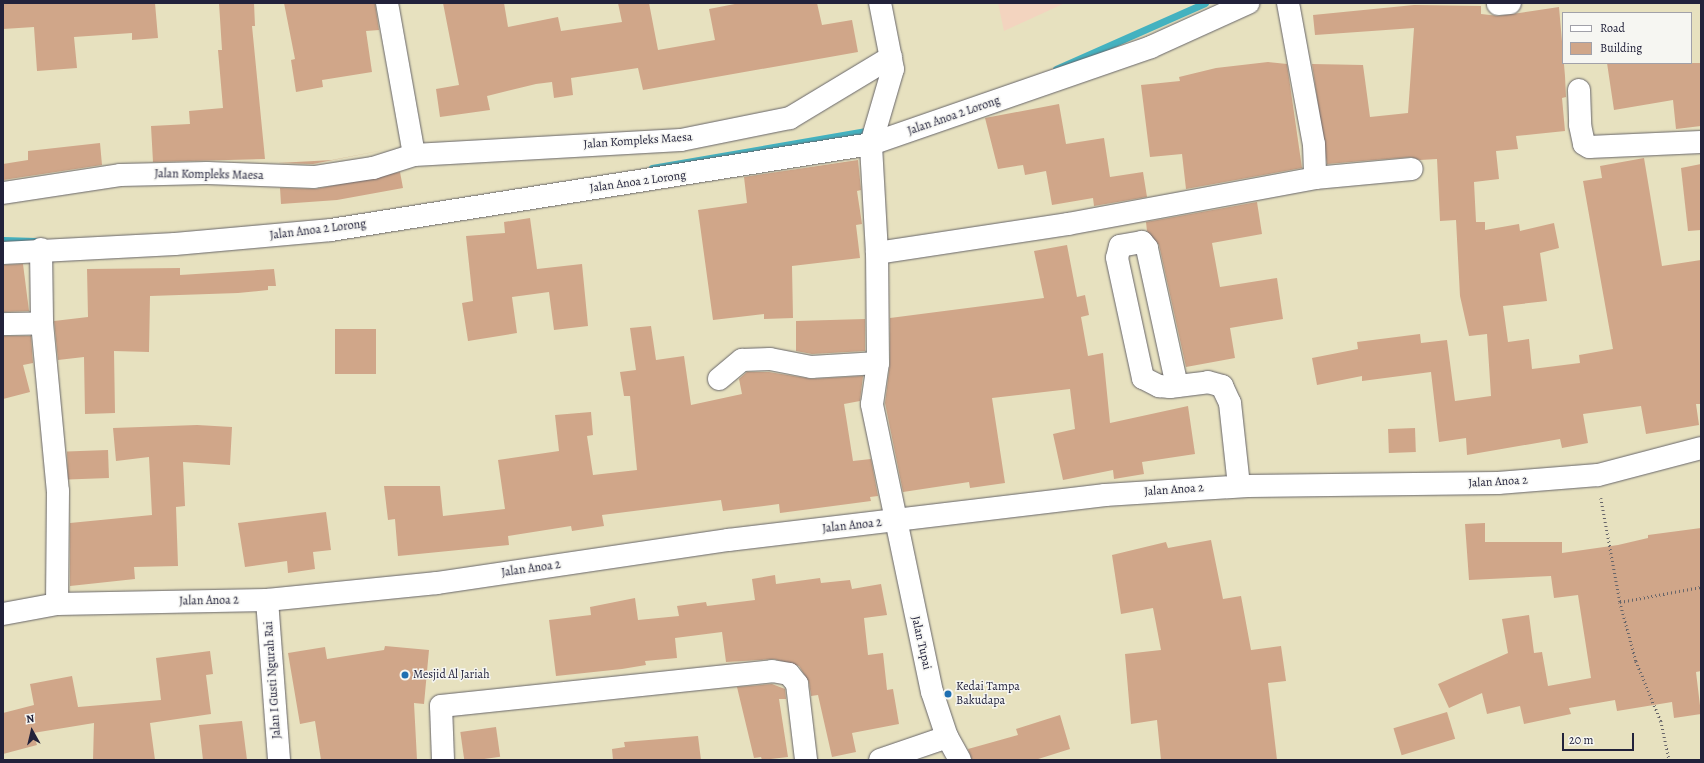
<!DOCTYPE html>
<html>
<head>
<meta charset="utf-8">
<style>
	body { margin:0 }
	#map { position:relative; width:1704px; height:763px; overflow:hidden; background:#e7e1bf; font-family:Alegreya,serif }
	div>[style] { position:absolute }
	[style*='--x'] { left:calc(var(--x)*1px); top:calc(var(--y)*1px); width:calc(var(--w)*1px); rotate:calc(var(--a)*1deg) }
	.built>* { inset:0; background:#f3d4bf }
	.stream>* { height:7px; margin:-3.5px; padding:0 3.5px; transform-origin:3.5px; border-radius:3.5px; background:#44b2c0 }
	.building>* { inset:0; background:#d0a689; transform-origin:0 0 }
	.path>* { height:2.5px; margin-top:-1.25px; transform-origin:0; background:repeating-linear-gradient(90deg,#676569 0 1px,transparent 0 4px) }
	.roads { filter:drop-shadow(0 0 1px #676569) drop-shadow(0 0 1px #676569) }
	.minor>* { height:22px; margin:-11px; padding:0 11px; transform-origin:11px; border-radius:11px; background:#fff }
	.dots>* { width:11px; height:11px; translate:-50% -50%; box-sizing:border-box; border:2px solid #f6f6f2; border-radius:50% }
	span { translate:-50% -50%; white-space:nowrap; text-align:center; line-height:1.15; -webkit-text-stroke:3px #f6f6f2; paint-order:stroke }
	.street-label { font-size:12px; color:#22223b }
	.poi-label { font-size:12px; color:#22223b }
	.left { translate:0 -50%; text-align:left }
	.frame { position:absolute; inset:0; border:4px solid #22223b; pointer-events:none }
	.legend { position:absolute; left:1562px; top:12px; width:130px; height:52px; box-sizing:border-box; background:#f6f6f2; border:1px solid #a1a1a9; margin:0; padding:5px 7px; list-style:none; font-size:12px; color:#22223b }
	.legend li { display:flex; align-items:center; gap:8px; height:20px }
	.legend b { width:20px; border:1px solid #a1a1a9 }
	.north { position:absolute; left:12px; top:711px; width:40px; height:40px; -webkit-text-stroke:3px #f6f6f2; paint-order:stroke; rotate:352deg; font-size:11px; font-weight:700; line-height:16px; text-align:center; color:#22223b }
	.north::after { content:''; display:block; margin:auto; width:14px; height:18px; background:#22223b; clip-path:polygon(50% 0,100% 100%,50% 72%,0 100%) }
	.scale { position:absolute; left:1562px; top:733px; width:72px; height:18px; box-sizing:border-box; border:2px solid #22223b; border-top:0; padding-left:5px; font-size:12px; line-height:14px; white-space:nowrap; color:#22223b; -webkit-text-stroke:3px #f6f6f2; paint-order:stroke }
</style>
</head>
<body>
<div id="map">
	<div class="built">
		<i style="clip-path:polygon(998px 3px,1065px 3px,1004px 31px)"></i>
	</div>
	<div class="stream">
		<i style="--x:1056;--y:69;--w:163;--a:-23.9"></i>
		<i style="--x:652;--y:168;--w:223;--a:-9.8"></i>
		<i style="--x:3;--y:240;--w:32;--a:2"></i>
	</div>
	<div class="building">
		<i style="clip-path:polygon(3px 3px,155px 3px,158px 38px,132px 40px,132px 33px,74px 37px,77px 68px,37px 71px,34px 27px,3px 29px)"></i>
		<i style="clip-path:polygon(219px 3px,254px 3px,255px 26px,252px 26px,265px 159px,153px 162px,151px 126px,190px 124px,189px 111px,223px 108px,218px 50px,222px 50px)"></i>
		<i style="clip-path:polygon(284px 3px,375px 3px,379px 30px,366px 31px,372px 72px,322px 80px,323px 87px,296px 92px,291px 60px,295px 59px)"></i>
		<i style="clip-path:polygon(443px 3px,504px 3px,508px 27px,558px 17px,561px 31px,622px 22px,618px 3px,649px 3px,658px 50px,715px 40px,709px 9px,740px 3px,817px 3px,822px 25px,852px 20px,858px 52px,643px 90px,638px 68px,571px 78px,573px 95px,554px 98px,552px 82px,536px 84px,487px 96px,490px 110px,440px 117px,436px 89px,459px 85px)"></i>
		<i style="clip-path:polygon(1414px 5px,1481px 6px,1481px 14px,1499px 16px,1559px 7px,1565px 76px,1566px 97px,1562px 98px,1565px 131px,1516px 136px,1518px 149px,1496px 151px,1499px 179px,1474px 182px,1476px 222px,1485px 222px,1485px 230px,1519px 224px,1520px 231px,1554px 223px,1559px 248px,1540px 253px,1547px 301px,1503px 306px,1508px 342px,1529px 339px,1532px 369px,1580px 363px,1579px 355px,1613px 349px,1583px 181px,1602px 178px,1600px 166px,1644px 158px,1662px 266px,1701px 260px,1701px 404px,1696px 404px,1699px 425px,1646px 434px,1641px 406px,1583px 414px,1588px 443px,1562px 448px,1560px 439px,1467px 455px,1466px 438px,1439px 442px,1431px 372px,1362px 381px,1362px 376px,1317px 385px,1312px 358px,1358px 349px,1357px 342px,1420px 334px,1421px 343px,1447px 340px,1455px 401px,1491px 396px,1487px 334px,1469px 336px,1460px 296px,1456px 220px,1440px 221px,1437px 159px,1420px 160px,1411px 157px,1327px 164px,1312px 64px,1363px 65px,1370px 117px,1408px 113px,1414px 28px,1315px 35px,1313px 15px)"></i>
		<i style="clip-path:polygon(1268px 62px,1287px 64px,1302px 168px,1186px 189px,1182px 154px,1150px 157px,1141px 85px,1180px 81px,1179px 77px,1216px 68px)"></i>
		<i style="clip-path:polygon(1607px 63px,1701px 63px,1701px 126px,1676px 129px,1673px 100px,1614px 110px)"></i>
		<i style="clip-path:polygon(1059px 104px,1066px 144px,1104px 138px,1110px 177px,1143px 172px,1147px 197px,1094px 206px,1093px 198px,1052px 205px,1046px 171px,1025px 175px,1023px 165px,998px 169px,985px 118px)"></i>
		<i style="clip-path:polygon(100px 143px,102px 165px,3px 180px,3px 164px,28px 160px,28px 151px)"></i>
		<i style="clip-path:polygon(394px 148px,313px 164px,278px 163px,332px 160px)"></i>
		<i style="clip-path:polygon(858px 160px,861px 190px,857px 191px,862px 224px,856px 225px,860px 258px,792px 266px,793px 318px,764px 319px,764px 314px,713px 320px,698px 210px,747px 203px,744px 177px)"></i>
		<i style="clip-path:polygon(1701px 164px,1701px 230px,1688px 231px,1681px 168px)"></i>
		<i style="clip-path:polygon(400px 172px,403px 188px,337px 200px,281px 204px,280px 188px,316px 189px)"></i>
		<i style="clip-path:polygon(1257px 202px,1262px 234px,1212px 243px,1220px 287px,1277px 278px,1283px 319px,1230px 328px,1235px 358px,1186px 367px,1159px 245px,1147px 231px,1146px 222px)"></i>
		<i style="clip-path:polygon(530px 218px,537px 269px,582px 264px,588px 326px,554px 330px,549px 292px,512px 297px,517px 333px,468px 341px,462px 303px,473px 301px,466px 236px,505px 233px,504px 222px)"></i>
		<i style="clip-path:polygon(1067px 245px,1077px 297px,1085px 295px,1089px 315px,1081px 317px,1088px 356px,1103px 353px,1110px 423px,1188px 406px,1195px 454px,1142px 462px,1144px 474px,1114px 479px,1113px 470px,1063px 480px,1053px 434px,1075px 429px,1070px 389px,992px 398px,1005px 483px,970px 488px,969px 482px,903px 492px,885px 403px,890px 363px,890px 318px,1044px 298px,1034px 251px)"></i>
		<i style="clip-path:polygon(23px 264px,29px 311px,3px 312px,3px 265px)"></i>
		<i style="clip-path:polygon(180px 268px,180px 275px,274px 269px,276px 286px,268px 286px,268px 290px,238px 293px,150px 296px,149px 352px,114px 351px,115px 413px,85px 414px,84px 357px,58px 360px,54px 321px,88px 317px,87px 269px)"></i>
		<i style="clip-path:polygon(865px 319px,865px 351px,812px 354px,796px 351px,796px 321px)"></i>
		<i style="clip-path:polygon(651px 326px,656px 360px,684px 356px,691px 405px,742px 394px,739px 379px,747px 372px,769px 372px,812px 379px,863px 376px,860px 401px,844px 404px,853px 461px,871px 459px,878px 496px,870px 497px,871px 501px,780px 513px,779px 504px,723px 511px,721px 500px,602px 515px,604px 526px,572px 531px,571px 526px,508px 536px,509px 545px,398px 556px,395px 519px,388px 520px,384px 486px,440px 486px,443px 516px,505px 509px,498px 460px,559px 451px,555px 415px,591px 412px,593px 435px,587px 436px,593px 475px,637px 470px,630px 396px,624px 396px,620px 372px,636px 370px,630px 328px)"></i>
		<i style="left:335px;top:329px;width:41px;height:45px"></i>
		<i style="clip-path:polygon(3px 336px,31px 336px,33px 363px,23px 365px,30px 392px,3px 399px)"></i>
		<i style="clip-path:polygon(197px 425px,232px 427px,230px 465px,183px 462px,185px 506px,176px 507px,178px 566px,134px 567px,135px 579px,70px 586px,70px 523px,152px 515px,149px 457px,116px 461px,113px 428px)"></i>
		<i style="left:1415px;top:428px;width:24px;height:27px;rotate:88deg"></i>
		<i style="left:108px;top:450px;width:28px;height:41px;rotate:88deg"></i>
		<i style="clip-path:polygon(326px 512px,331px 550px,313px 552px,315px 569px,288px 573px,287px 561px,245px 567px,238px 523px)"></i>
		<i style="clip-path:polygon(1485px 523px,1485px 542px,1562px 542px,1562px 553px,1618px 545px,1648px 538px,1648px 535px,1701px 528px,1701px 671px,1696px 672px,1701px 714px,1674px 718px,1672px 702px,1617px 711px,1615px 700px,1569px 708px,1571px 714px,1524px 724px,1520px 706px,1487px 714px,1482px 693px,1449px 708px,1438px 684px,1508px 653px,1502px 619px,1529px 615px,1534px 653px,1542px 652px,1548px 686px,1591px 678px,1578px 595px,1554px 598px,1551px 576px,1469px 580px,1465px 524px)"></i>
		<i style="clip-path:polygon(1211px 540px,1223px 599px,1241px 596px,1251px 650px,1281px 646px,1286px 681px,1268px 683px,1277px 760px,1161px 760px,1157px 720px,1131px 724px,1125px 654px,1161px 650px,1153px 608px,1121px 614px,1112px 555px,1166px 542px,1168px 548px)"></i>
		<i style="clip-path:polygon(775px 575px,776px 584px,820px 578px,821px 583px,850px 580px,852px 589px,881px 584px,887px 615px,864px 618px,868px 655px,883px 653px,887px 690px,893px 689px,899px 724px,852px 733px,856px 752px,832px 757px,818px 695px,811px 696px,809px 682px,799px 666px,774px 659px,726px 662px,722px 632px,675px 638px,677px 658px,645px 661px,646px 665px,622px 669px,556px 676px,549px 620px,591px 615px,590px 607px,635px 598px,638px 620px,679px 616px,677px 606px,706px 602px,707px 606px,755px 600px,752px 579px)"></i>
		<i style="clip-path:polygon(385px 646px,429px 650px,424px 704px,414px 703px,417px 760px,321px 760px,315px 721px,300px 724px,288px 653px,325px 647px,327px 659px,384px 650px)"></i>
		<i style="clip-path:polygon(210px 651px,213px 674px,206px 675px,211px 714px,150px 723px,155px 760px,93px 760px,94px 723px,33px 733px,37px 745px,3px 754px,3px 713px,34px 705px,30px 684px,72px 676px,78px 707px,161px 700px,156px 658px)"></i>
		<i style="clip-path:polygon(772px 684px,785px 689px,786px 699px,779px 699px,788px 757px,762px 760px,761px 757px,754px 758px,737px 687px)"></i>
		<i style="left:1447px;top:712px;width:28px;height:56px;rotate:73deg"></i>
		<i style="clip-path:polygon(1060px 715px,1070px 749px,1035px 760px,972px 760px,968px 749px,1018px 735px,1016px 729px)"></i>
		<i style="clip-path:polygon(242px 721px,247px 760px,203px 760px,199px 725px)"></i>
		<i style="left:496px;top:727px;width:30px;height:36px;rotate:82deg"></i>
		<i style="clip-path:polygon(698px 736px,701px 760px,613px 760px,612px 749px,625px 747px,624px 742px)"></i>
	</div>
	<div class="path">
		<i style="--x:1601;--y:498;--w:106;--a:79.6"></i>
		<i style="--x:1620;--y:602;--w:61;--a:74.8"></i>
		<i style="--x:1636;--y:661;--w:65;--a:67.4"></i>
		<i style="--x:1661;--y:721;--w:40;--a:78"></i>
		<i style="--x:1620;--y:602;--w:82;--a:-10.5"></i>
	</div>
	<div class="roads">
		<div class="minor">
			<i style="--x:387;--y:3;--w:154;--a:79.9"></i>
			<i style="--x:414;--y:155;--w:267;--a:-3.2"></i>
			<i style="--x:681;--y:140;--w:111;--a:-11.4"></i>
			<i style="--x:790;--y:118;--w:118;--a:-31.1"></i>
			<i style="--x:1288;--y:3;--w:143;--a:79.6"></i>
			<i style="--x:1314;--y:144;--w:34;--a:88"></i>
			<i style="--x:1498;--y:4;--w:12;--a:-5"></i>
			<i style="--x:1579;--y:90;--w:35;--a:88"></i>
			<i style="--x:1580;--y:125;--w:19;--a:78"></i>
			<i style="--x:1584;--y:144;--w:6;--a:31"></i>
			<i style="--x:1589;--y:147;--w:112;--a:-2.6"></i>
			<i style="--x:3;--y:193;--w:118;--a:-8.7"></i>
			<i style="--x:120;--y:175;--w:87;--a:-1.3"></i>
			<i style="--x:207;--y:173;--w:107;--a:2.1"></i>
			<i style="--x:314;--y:177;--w:60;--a:-8.7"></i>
			<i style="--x:373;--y:168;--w:43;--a:-17.6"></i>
			<i style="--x:41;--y:249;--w:74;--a:89.2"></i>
			<i style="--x:42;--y:323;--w:169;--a:84.6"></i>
			<i style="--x:58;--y:491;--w:113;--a:90.5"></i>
			<i style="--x:3;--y:253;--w:172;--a:-3"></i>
			<i style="--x:175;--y:244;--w:157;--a:-5.1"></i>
			<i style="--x:331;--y:230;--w:547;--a:-9.05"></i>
			<i style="--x:871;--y:144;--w:296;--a:-19.1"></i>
			<i style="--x:1151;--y:47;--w:107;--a:-24.4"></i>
			<i style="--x:877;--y:253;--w:109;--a:-93.2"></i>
			<i style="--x:871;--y:144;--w:78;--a:-73.7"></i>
			<i style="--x:893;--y:69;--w:67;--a:-101.1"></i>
			<i style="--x:3;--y:324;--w:39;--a:-1"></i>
			<i style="--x:719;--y:379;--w:30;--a:-40"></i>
			<i style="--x:742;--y:360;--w:28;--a:-2"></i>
			<i style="--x:770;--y:359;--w:42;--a:11"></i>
			<i style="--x:811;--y:367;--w:67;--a:-3.4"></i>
			<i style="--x:1177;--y:386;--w:141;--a:-102.3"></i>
			<i style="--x:1147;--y:248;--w:8;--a:-130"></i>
			<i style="--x:1142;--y:242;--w:22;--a:170"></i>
			<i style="--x:1120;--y:246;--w:12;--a:104"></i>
			<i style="--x:1117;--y:258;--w:123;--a:77.8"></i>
			<i style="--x:1143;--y:378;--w:18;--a:27"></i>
			<i style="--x:1159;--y:386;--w:11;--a:5"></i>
			<i style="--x:1170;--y:387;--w:38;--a:-7"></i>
			<i style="--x:1208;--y:382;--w:15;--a:16"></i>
			<i style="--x:1222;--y:386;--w:19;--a:65"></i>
			<i style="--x:1230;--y:403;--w:83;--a:83.8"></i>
			<i style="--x:267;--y:600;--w:160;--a:85.7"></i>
			<i style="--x:3;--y:614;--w:55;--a:-10.5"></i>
			<i style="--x:57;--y:604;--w:210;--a:-1.1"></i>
			<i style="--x:267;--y:600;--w:171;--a:-5.7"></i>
			<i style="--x:437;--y:583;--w:294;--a:-8.4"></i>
			<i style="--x:728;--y:540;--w:380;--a:-6.8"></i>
			<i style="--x:1105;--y:495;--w:143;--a:-3.6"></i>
			<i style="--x:1248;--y:486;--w:250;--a:-0.7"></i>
			<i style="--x:1498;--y:483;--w:100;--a:-4.6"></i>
			<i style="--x:1598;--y:475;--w:106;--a:-14.7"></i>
			<i style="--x:443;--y:760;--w:54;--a:-92.1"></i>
			<i style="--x:441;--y:706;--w:333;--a:-6"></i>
			<i style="--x:772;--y:671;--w:17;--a:10"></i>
			<i style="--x:789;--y:674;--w:13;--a:51"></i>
			<i style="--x:797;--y:684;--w:77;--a:83.2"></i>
			<i style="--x:880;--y:760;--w:71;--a:-18.9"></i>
			<i style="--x:960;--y:760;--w:26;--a:-119"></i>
			<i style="--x:947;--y:737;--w:47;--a:-108.4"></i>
			<i style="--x:932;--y:692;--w:294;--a:-101.8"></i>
			<i style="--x:872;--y:404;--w:41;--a:-81.7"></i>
			<i style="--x:878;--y:363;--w:110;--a:-90.5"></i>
			<i style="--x:877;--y:253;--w:193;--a:-8.6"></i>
			<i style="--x:1068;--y:224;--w:251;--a:-10.5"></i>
			<i style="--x:1315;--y:178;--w:97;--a:-5.3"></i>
		</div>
	</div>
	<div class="dots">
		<i style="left:405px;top:675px;background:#1f6fb2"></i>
		<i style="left:948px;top:694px;background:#1f6fb2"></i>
	</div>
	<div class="street-label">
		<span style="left:954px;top:116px;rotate:-19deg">Jalan Anoa 2 Lorong</span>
		<span style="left:638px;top:141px;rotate:-4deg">Jalan Kompleks Maesa</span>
		<span style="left:209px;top:175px;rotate:1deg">Jalan Kompleks Maesa</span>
		<span style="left:638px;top:182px;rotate:-8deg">Jalan Anoa 2 Lorong</span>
		<span style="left:318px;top:230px;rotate:-7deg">Jalan Anoa 2 Lorong</span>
		<span style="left:1498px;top:482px;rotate:-3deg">Jalan Anoa 2</span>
		<span style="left:1174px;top:490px;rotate:-4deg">Jalan Anoa 2</span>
		<span style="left:852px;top:526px;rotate:-6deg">Jalan Anoa 2</span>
		<span style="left:531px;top:569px;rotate:-8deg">Jalan Anoa 2</span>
		<span style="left:209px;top:601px;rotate:-1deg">Jalan Anoa 2</span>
		<span style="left:921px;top:643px;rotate:77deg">Jalan Tupai</span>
		<span style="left:273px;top:680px;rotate:-94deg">Jalan I Gusti Ngurah Rai</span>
	</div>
	<div class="poi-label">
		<span class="left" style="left:413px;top:675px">Mesjid Al Jariah</span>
		<span class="left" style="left:956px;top:694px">Kedai Tampa<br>Bakudapa</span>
	</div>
	<div class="frame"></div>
	<ul class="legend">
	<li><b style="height:5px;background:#fff"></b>Road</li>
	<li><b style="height:11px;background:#d0a689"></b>Building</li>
	</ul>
	<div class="north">N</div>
	<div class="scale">20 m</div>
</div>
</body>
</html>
